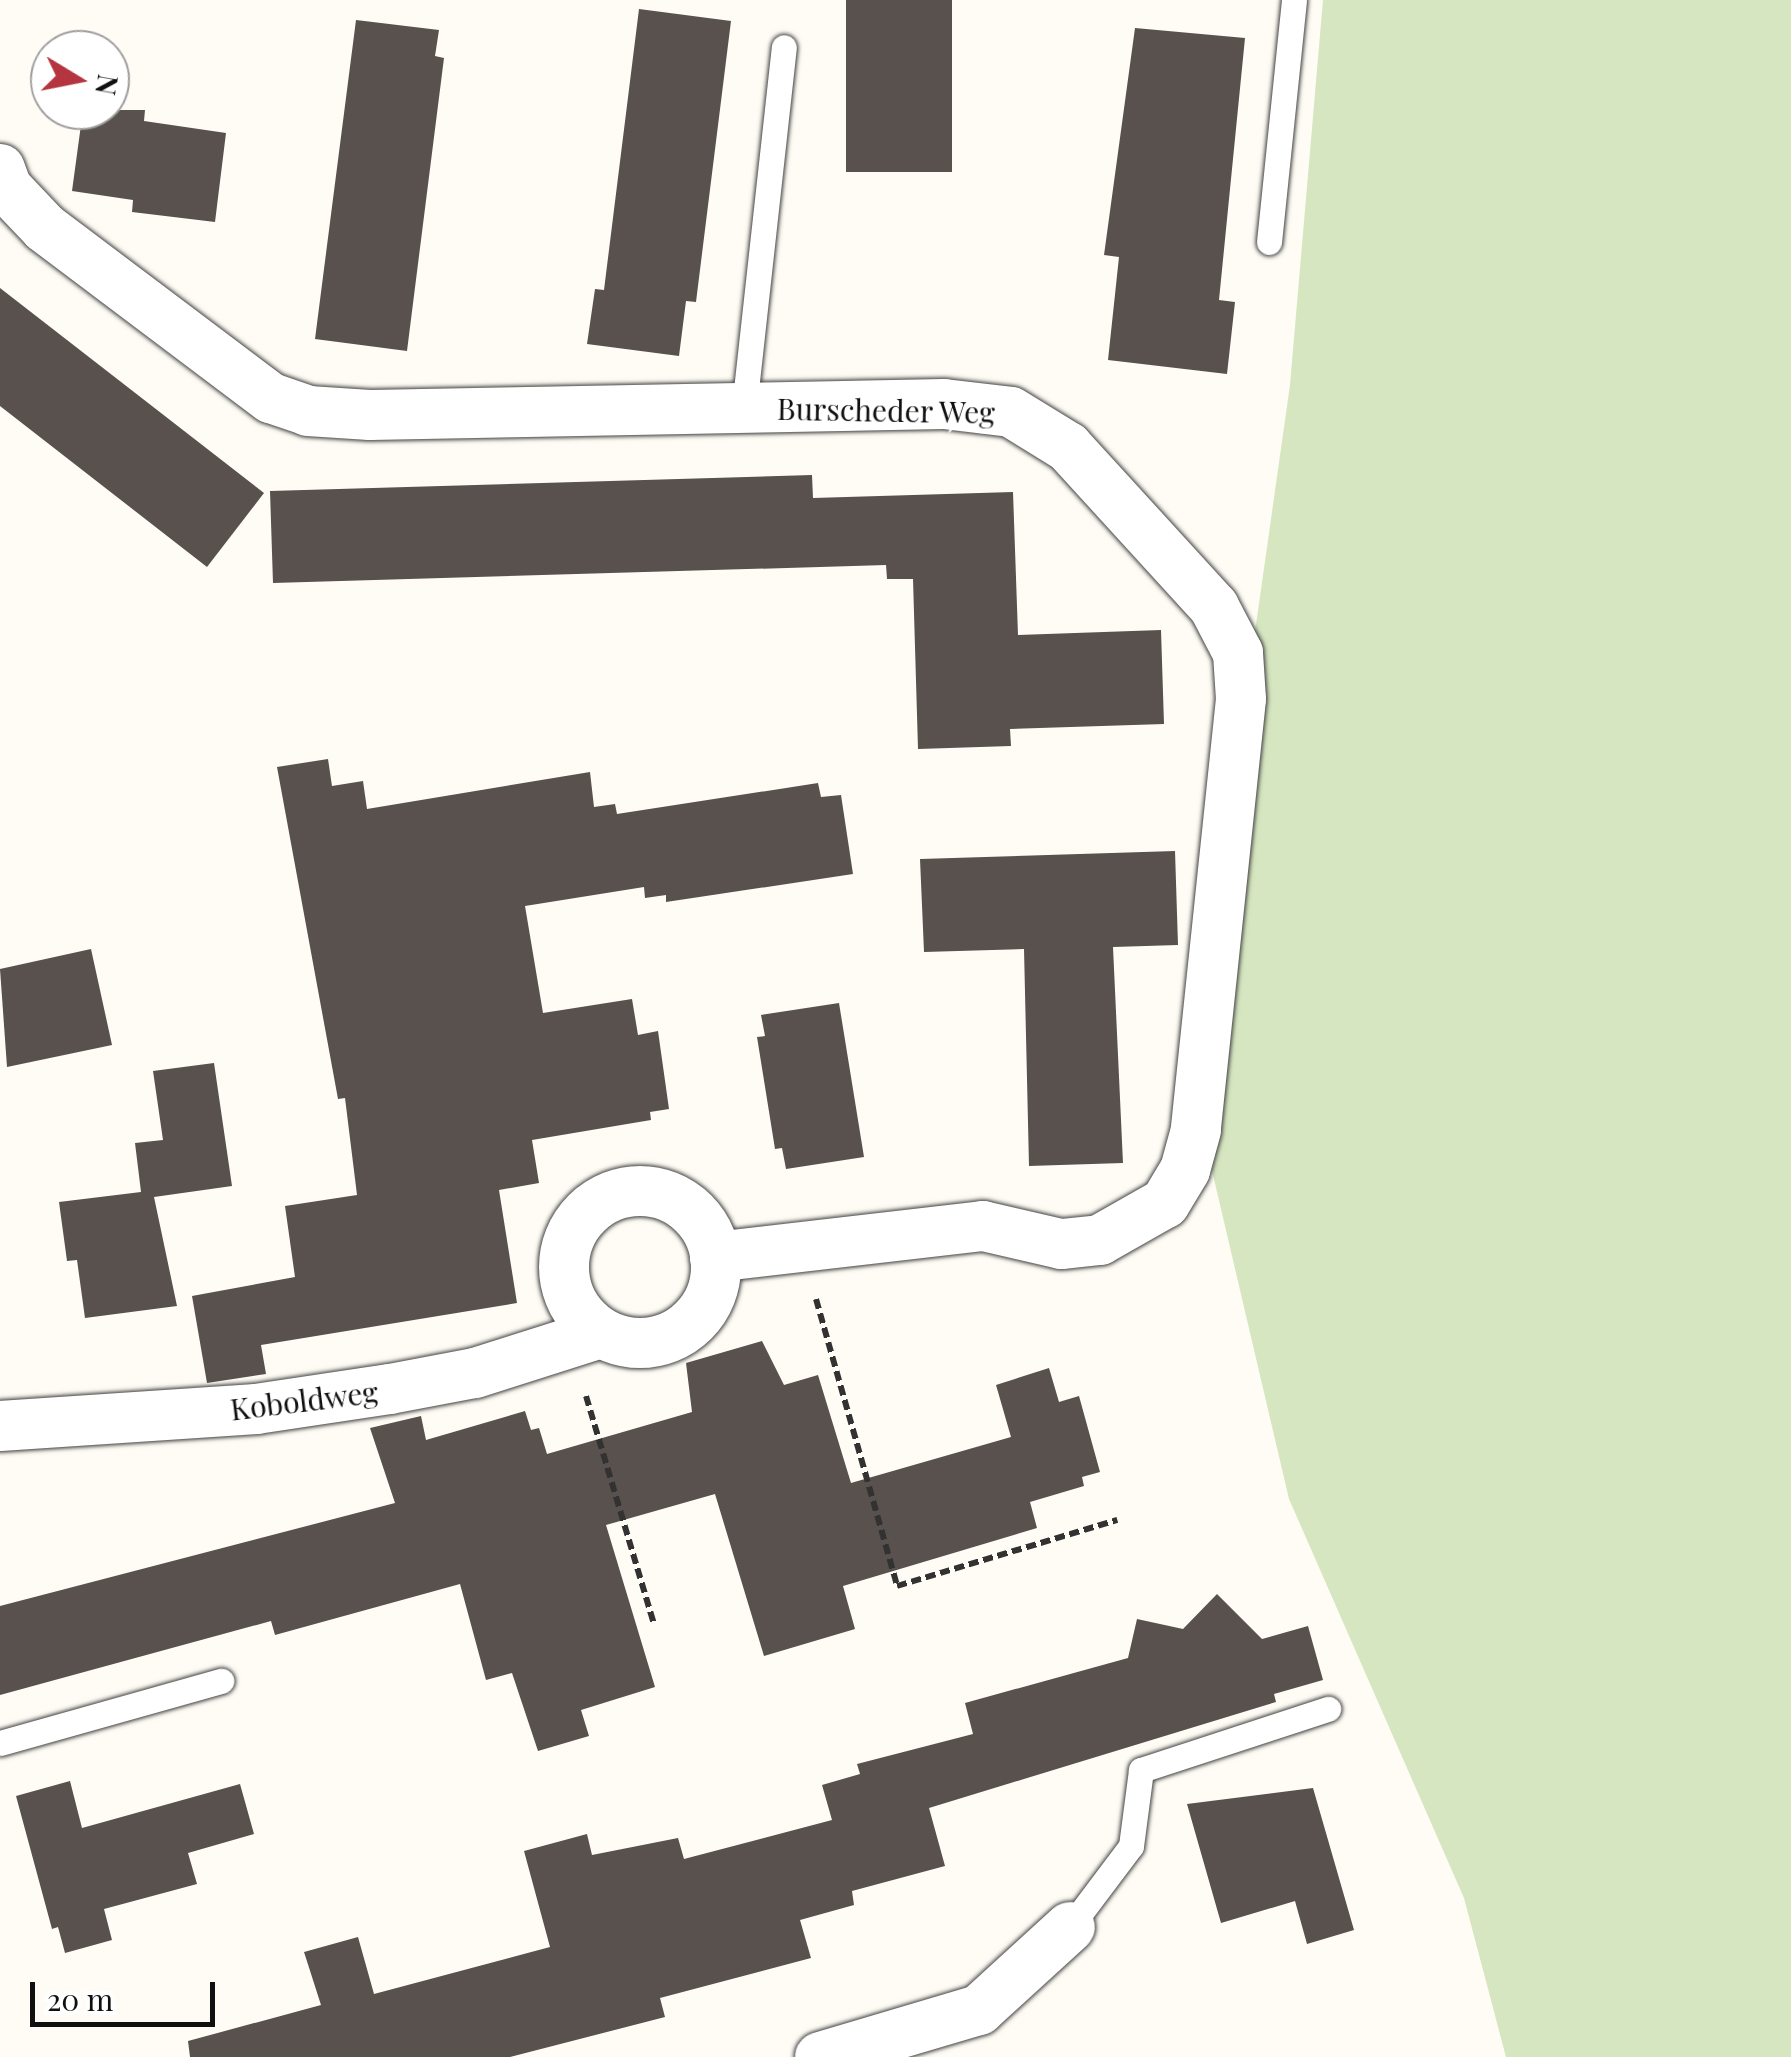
<!DOCTYPE html>
<html>
<head>
<meta charset="utf-8">
<style>
	body { margin:0 }
	#map { position:relative; width:1791px; height:2057px; overflow:hidden; background:#fefcf4; font-family:"Playfair Display",serif }
	div>[style] { position:absolute }
	[style*='--x'] { left:calc(var(--x)*1px); top:calc(var(--y)*1px); width:calc(var(--w)*1px); rotate:calc(var(--a)*1deg) }
	.green>* { inset:0; background:#d5e6c0 }
	.building>* { inset:0; background:#58514d; transform-origin:0 0 }
	.path>* { height:6px; margin-top:-3px; transform-origin:0; background:repeating-linear-gradient(90deg,#323232 0 10px,transparent 0 15px) }
	.roads { filter:drop-shadow(0 0 2px #434343) drop-shadow(0 0 2px #434343) }
	.lane>* { height:25px; margin:-12.5px; padding:0 12.5px; transform-origin:12.5px; border-radius:12.5px; background:#fff }
	.street>* { height:50px; margin:-25px; padding:0 25px; transform-origin:25px; border-radius:25px; background:#fff }
	.street>.ring { margin:-25px; padding:0; box-sizing:content-box; background:none; border:50px solid #fff; border-radius:50% }
	span { translate:-50% -50%; white-space:nowrap; text-align:center; line-height:1.15; -webkit-text-stroke:10px #fff; paint-order:stroke }
	.street-label { font-size:30px; color:#101010 }
	.north { position:absolute; left:30px; top:30px; width:100px; height:100px; box-sizing:border-box; background:#fff; border:2px solid #9f9f9f; border-radius:50%; rotate:100deg; font-size:28px; font-weight:700; line-height:40px; text-align:center; color:#101010 }
	.north::after { content:''; display:block; margin:auto; width:35px; height:45px; background:#b4343f; clip-path:polygon(50% 0,100% 100%,50% 72%,0 100%) }
	.scale { position:absolute; left:30px; top:1982px; width:185px; height:45px; box-sizing:border-box; border:5px solid #101010; border-top:0; padding-left:12px; font-size:30px; line-height:35px; white-space:nowrap; color:#101010; -webkit-text-stroke:8px #fff; paint-order:stroke }
</style>
</head>
<body>
<div id="map">
	<div class="green">
		<i style="clip-path:polygon(1323px 0,1791px 0,1791px 2057px,1506px 2057px,1464px 1898px,1289px 1499px,1206px 1145px,1252px 653px,1290px 385px)"></i>
	</div>
	<div class="building">
		<i style="left:846px;top:0;width:106px;height:172px"></i>
		<i style="clip-path:polygon(639px 9px,731px 21px,696px 302px,686px 301px,679px 356px,587px 344px,595px 289px,604px 290px)"></i>
		<i style="clip-path:polygon(356px 20px,439px 30px,435px 56px,444px 58px,407px 351px,315px 339px)"></i>
		<i style="clip-path:polygon(1135px 28px,1245px 38px,1219px 300px,1235px 302px,1227px 374px,1108px 360px,1119px 257px,1104px 255px)"></i>
		<i style="clip-path:polygon(83px 110px,145px 110px,144px 121px,226px 133px,215px 222px,132px 212px,133px 200px,72px 191px)"></i>
		<i style="clip-path:polygon(0 288px,264px 493px,207px 567px,0 406px)"></i>
		<i style="clip-path:polygon(812px 475px,813px 498px,1013px 492px,1018px 635px,1161px 630px,1164px 724px,1010px 729px,1011px 746px,918px 749px,913px 579px,887px 579px,886px 565px,273px 583px,270px 491px)"></i>
		<i style="clip-path:polygon(328px 759px,332px 786px,363px 781px,367px 809px,590px 772px,594px 807px,615px 804px,617px 814px,818px 783px,821px 797px,841px 795px,853px 874px,666px 902px,666px 895px,645px 898px,644px 887px,525px 906px,543px 1013px,632px 999px,638px 1035px,658px 1031px,669px 1109px,650px 1112px,651px 1120px,532px 1140px,539px 1183px,499px 1190px,517px 1303px,261px 1345px,266px 1374px,207px 1383px,192px 1296px,295px 1277px,285px 1206px,357px 1195px,345px 1098px,338px 1099px,277px 767px)"></i>
		<i style="clip-path:polygon(1175px 851px,1178px 945px,1113px 947px,1123px 1163px,1029px 1166px,1024px 949px,924px 952px,920px 859px)"></i>
		<i style="clip-path:polygon(91px 949px,112px 1045px,7px 1067px,0 969px)"></i>
		<i style="clip-path:polygon(839px 1003px,864px 1157px,786px 1169px,782px 1148px,775px 1149px,757px 1037px,765px 1036px,761px 1015px)"></i>
		<i style="clip-path:polygon(214px 1063px,232px 1186px,154px 1197px,177px 1306px,85px 1318px,77px 1260px,67px 1261px,59px 1202px,141px 1192px,135px 1143px,163px 1140px,153px 1071px)"></i>
		<i style="clip-path:polygon(762px 1341px,784px 1385px,818px 1375px,851px 1483px,1011px 1437px,996px 1385px,1049px 1368px,1059px 1402px,1079px 1396px,1100px 1472px,1082px 1477px,1084px 1486px,1030px 1502px,1037px 1528px,843px 1586px,855px 1629px,764px 1656px,715px 1494px,606px 1525px,655px 1687px,581px 1710px,589px 1736px,538px 1751px,512px 1673px,486px 1680px,460px 1584px,275px 1635px,271px 1621px,0 1695px,0 1606px,395px 1503px,370px 1428px,421px 1416px,426px 1440px,525px 1411px,531px 1430px,539px 1428px,547px 1454px,692px 1412px,686px 1363px)"></i>
		<i style="clip-path:polygon(1217px 1594px,1262px 1639px,1308px 1626px,1323px 1680px,1274px 1694px,1276px 1702px,929px 1808px,945px 1866px,852px 1891px,854px 1905px,800px 1920px,811px 1958px,660px 1998px,665px 2017px,510px 2057px,190px 2057px,188px 2041px,321px 2005px,304px 1952px,358px 1937px,374px 1994px,550px 1947px,524px 1851px,587px 1834px,592px 1855px,678px 1838px,684px 1859px,832px 1820px,822px 1785px,860px 1774px,857px 1764px,973px 1734px,965px 1703px,1128px 1658px,1137px 1619px,1183px 1629px)"></i>
		<i style="clip-path:polygon(70px 1781px,82px 1828px,240px 1784px,254px 1834px,188px 1853px,197px 1884px,104px 1909px,112px 1940px,65px 1953px,58px 1927px,52px 1929px,16px 1796px)"></i>
		<i style="clip-path:polygon(1313px 1788px,1354px 1930px,1307px 1944px,1295px 1901px,1221px 1923px,1187px 1804px)"></i>
	</div>
	<div class="path">
		<i style="--x:816;--y:1299;--w:298;--a:74.2"></i>
		<i style="--x:897;--y:1586;--w:230;--a:-16.7"></i>
		<i style="--x:586;--y:1396;--w:238;--a:73.4"></i>
	</div>
	<div class="roads">
		<div class="lane">
			<i style="--x:1269;--y:242;--w:243;--a:-84.1"></i>
			<i style="--x:744;--y:408;--w:363;--a:-83.7"></i>
			<i style="--x:0;--y:1743;--w:230;--a:-15.7"></i>
			<i style="--x:1070;--y:1927;--w:101;--a:-53"></i>
			<i style="--x:1131;--y:1846;--w:77;--a:-82.5"></i>
			<i style="--x:1141;--y:1770;--w:197;--a:-18.1"></i>
		</div>
		<div class="street">
			<i style="--x:0;--y:169;--w:20;--a:70"></i>
			<i style="--x:7;--y:188;--w:55;--a:46.5"></i>
			<i style="--x:45;--y:228;--w:283;--a:37"></i>
			<i style="--x:271;--y:398;--w:39;--a:19"></i>
			<i style="--x:308;--y:411;--w:62;--a:3.7"></i>
			<i style="--x:370;--y:415;--w:574;--a:-1.1"></i>
			<i style="--x:944;--y:404;--w:67;--a:6.8"></i>
			<i style="--x:1011;--y:412;--w:67;--a:31.6"></i>
			<i style="--x:1068;--y:447;--w:217;--a:47.6"></i>
			<i style="--x:1214;--y:607;--w:52;--a:62.4"></i>
			<i style="--x:1238;--y:653;--w:46;--a:86.3"></i>
			<i style="--x:1241;--y:699;--w:433;--a:96"></i>
			<i style="--x:1196;--y:1130;--w:41;--a:105.4"></i>
			<i style="--x:1185;--y:1170;--w:39;--a:121"></i>
			<i style="--x:1165;--y:1203;--w:75;--a:150.4"></i>
			<i style="--x:1100;--y:1240;--w:39;--a:174"></i>
			<i style="--x:1061;--y:1244;--w:80;--a:-167"></i>
			<i style="--x:983;--y:1226;--w:270;--a:173.4"></i>
			<i class="ring" style="left:564px;top:1191px;width:102px;height:102px"></i>
			<i style="--x:0;--y:1426;--w:257;--a:-3.8"></i>
			<i style="--x:256;--y:1409;--w:135;--a:-8.5"></i>
			<i style="--x:390;--y:1389;--w:86;--a:-10.7"></i>
			<i style="--x:475;--y:1373;--w:132;--a:-17.6"></i>
			<i style="--x:820;--y:2057;--w:166;--a:-16.5"></i>
			<i style="--x:979;--y:2010;--w:123;--a:-42.4"></i>
		</div>
	</div>
	<div class="street-label">
		<span style="left:886px;top:410px;rotate:1deg">Burscheder Weg</span>
		<span style="left:304px;top:1400px;rotate:-7deg">Koboldweg</span>
	</div>
	<div class="north">N</div>
	<div class="scale">20 m</div>
</div>
</body>
</html>
